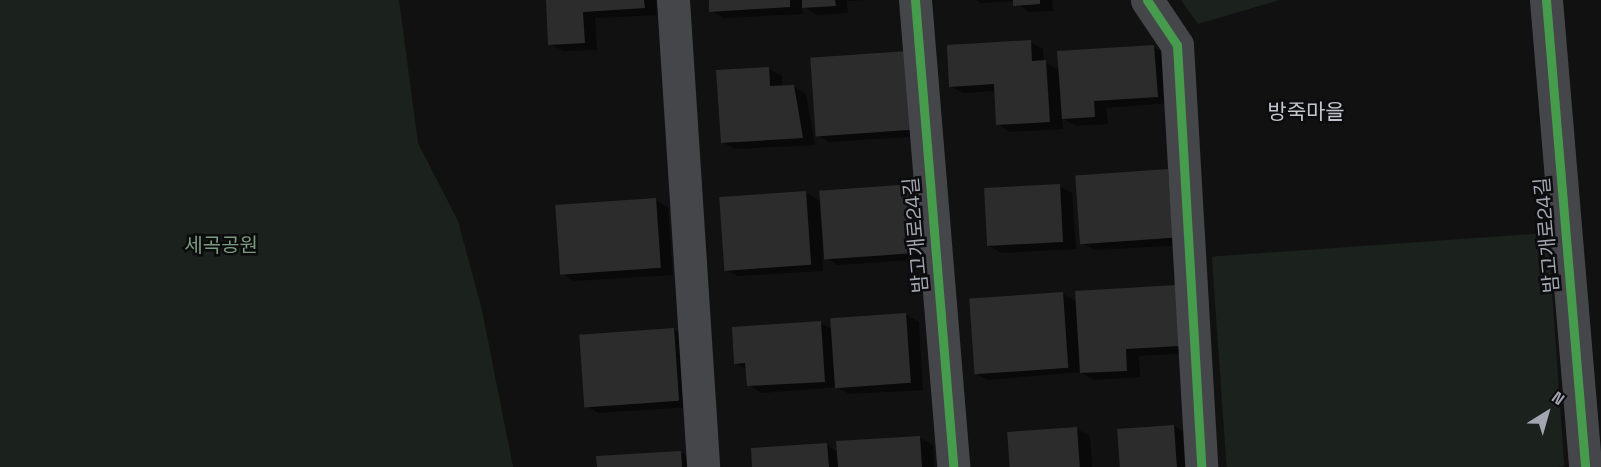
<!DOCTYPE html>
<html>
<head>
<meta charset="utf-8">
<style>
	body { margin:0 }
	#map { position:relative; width:1601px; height:467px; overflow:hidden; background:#111; font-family:"Space Grotesk","Noto Sans KR",sans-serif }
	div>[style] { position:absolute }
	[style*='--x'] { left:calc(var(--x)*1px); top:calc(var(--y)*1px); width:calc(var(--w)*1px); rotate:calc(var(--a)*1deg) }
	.green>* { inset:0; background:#1b211c; transform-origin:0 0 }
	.shadow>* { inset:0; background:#0007 }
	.building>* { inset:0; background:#2c2c2c; transform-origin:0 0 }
	.street>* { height:33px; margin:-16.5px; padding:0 16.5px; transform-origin:16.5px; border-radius:16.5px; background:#45464a }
	.cycleway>* { height:9px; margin:-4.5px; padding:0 4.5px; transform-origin:4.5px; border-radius:4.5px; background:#469c4c }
	span { translate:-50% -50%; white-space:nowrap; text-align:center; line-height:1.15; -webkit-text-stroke:5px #0c0b0d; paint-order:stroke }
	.street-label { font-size:20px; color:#a3a6b1 }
	.park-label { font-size:20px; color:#7b9b80 }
	.neighbourhood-label { font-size:21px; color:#c3c5ce }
	.north { position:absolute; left:1517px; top:383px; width:60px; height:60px; -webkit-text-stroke:4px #0c0b0d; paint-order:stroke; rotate:37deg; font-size:16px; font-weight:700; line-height:24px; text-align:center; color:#a3a6b1 }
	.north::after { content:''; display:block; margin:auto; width:21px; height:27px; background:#a3a6b1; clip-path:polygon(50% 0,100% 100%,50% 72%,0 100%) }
</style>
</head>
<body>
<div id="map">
	<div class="green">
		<i style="clip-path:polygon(0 0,399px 0,418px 143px,458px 221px,482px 310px,513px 467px,0 467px)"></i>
		<i style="clip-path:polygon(1181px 0,1280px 0,1198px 24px)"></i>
		<i style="left:1548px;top:233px;width:234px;height:337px;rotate:86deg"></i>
	</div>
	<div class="shadow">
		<i style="clip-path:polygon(547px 0,656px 0,657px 15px,595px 18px,597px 50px,563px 51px,550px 44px)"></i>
		<i style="clip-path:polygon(710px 0,866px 0,847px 1px,848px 13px,817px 15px,802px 6px,803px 14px,724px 18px,711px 11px)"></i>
		<i style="clip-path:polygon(976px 0,1052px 0,1053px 11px,1028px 12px,1015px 1px,981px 3px)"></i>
		<i style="clip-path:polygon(1030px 42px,1043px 49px,1044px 62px,1060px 70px,1154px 47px,1166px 54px,1170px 103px,1106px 108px,1108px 124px,1076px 126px,1062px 118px,1063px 129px,1010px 132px,998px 124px,996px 91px,963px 93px,950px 86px)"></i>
		<i style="clip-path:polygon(906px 53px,924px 136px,829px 142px,816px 134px)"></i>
		<i style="clip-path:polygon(769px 69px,782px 76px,782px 87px,793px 86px,806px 94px,815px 145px,735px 149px,722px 142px)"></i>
		<i style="clip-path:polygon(1168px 171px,1186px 245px,1094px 250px,1081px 242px)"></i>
		<i style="clip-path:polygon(914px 186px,931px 259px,838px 265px,822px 256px,823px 271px,738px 276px,725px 269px,806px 193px,822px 202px)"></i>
		<i style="clip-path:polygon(1059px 186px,1072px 193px,1076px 249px,1002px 253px,989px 246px)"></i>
		<i style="clip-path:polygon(655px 200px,668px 207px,673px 275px,574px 281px,561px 273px)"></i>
		<i style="clip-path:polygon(1077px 293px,1193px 353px,1139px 356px,1140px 377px,1094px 380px,1080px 372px,988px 380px,975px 373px,1063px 294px,1077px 302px)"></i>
		<i style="clip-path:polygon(906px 315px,919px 322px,923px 390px,849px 394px,837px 387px,762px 393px,749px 385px,748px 370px,735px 363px,821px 323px,832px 329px)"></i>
		<i style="clip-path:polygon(674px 330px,687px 337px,691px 407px,598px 413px,585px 405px)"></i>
		<i style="clip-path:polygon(1174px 426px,1187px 434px,1189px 467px,1121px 467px,1118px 430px)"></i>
		<i style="clip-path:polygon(1077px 429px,1090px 436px,1092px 467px,1011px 467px)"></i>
		<i style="clip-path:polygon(920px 438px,933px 445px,934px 467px,754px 467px,827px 445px,838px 452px)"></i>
		<i style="clip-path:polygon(680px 452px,693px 460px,694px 467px,598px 467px)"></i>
	</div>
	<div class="building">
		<i style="clip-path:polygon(546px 0,644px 0,645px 8px,583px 12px,585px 43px,548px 45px)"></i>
		<i style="clip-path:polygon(709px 0,790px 0,790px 7px,709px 12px)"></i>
		<i style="clip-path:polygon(802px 0,835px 0,836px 6px,802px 8px)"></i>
		<i style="clip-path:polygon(1013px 0,1040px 0,1040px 4px,1013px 6px)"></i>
		<i style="clip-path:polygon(1031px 40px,1032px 61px,1046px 60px,1050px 122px,996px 125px,994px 84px,949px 87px,947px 45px)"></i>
		<i style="clip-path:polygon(1154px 45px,1158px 97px,1094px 101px,1095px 117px,1062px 119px,1057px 51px)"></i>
		<i style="left:907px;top:51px;width:79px;height:97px;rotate:86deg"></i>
		<i style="clip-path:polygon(769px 67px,770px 86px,794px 85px,803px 138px,721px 143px,716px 70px)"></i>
		<i style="left:1168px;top:169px;width:69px;height:93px;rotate:86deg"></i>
		<i style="left:914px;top:184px;width:69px;height:95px;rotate:86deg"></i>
		<i style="left:1060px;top:184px;width:58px;height:76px;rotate:87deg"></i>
		<i style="left:806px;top:191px;width:74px;height:87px;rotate:86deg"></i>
		<i style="left:656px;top:198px;width:70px;height:101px;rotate:86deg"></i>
		<i style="clip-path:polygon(1176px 285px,1180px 346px,1126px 349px,1127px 371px,1080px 373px,1075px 291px)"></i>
		<i style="left:1063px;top:292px;width:76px;height:94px;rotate:86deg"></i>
		<i style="left:906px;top:313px;width:70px;height:76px;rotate:86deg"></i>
		<i style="clip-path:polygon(821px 321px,825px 382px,747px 386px,745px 363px,734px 364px,732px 327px)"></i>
		<i style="left:674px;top:328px;width:73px;height:95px;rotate:86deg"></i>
		<i style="left:1174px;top:425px;width:42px;height:57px;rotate:86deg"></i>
		<i style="left:1077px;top:427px;width:40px;height:70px;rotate:86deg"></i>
		<i style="clip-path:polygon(920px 436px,922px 467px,838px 467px,836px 441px)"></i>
		<i style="clip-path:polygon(827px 443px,829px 467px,752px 467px,751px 448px)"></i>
		<i style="clip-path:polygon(681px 451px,682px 467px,597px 467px,596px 456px)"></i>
	</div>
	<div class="street">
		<i style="--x:673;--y:0;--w:468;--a:86.3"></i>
		<i style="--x:915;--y:0;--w:469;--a:85.3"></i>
		<i style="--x:1147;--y:0;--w:54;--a:56.3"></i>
		<i style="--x:1177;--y:45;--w:423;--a:86.7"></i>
		<i style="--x:1546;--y:0;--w:469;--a:85.2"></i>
	</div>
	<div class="cycleway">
		<i style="--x:915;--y:0;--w:469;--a:85.3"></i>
		<i style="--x:1147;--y:0;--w:54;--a:56.3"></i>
		<i style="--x:1177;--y:45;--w:423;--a:86.7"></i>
		<i style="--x:1546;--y:0;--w:469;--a:85.2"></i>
	</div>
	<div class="street-label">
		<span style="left:916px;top:235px;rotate:-95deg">밤고개로24길</span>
		<span style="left:1547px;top:235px;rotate:-95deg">밤고개로24길</span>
	</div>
	<div class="park-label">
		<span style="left:221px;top:245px">세곡공원</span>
	</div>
	<div class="neighbourhood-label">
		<span style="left:1306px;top:112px">방죽마을</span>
	</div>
	<div class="north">N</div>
</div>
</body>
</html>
